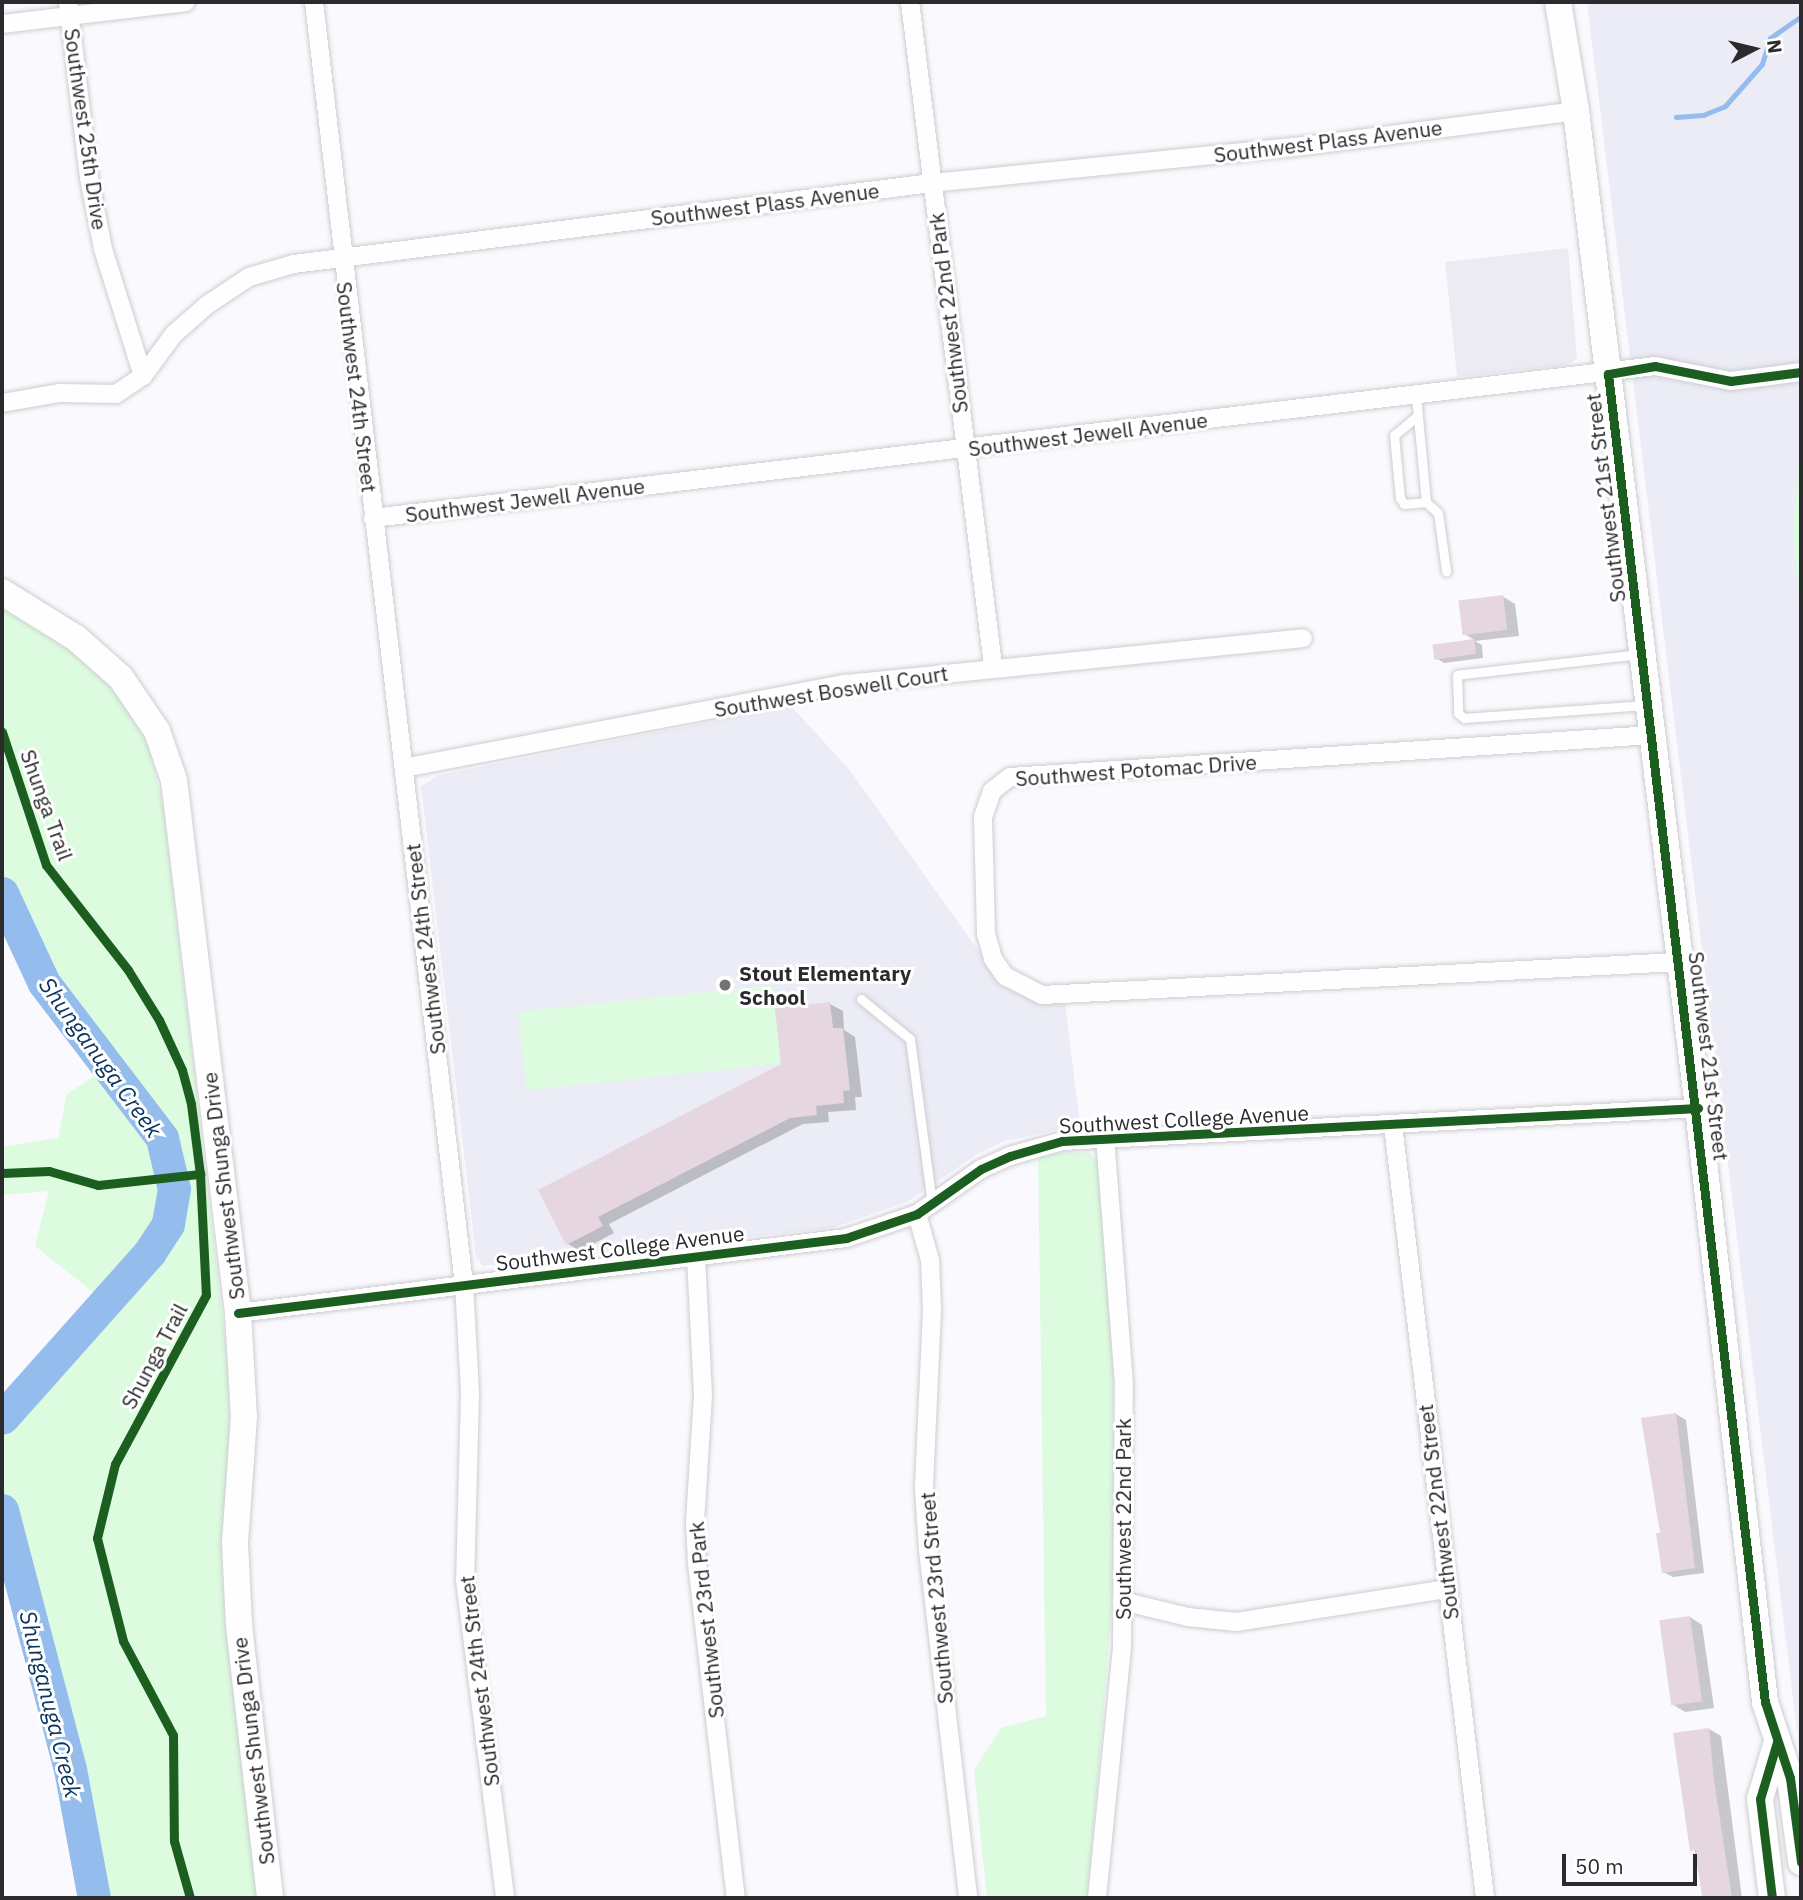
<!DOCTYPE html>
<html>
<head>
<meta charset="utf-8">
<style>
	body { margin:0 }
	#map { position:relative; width:1803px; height:1900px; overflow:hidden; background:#fafafe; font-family:"IBM Plex Sans",sans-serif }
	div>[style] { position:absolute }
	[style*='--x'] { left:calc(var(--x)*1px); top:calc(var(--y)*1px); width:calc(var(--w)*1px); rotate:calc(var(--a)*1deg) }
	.commercial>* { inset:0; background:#ecebf4 }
	.built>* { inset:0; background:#ececf6 }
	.green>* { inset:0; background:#dcfbdf; transform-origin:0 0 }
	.shadow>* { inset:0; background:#0003 }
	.stream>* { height:5px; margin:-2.5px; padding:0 2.5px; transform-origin:2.5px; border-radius:2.5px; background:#94bded }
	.river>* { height:33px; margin:-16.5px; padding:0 16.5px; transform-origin:16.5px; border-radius:16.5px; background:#94bded }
	.building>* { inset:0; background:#e6d6e0; transform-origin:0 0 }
	.roads { filter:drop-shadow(0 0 2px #cdcdd1) drop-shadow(0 0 2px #cdcdd1) }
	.lane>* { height:9px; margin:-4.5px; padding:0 4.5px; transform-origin:4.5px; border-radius:4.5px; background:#fefeff }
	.street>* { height:18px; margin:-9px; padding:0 9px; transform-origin:9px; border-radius:9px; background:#fefeff }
	.secondary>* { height:26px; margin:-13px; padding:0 13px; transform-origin:13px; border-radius:13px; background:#fefeff }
	.cycleway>* { height:9px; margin:-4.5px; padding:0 4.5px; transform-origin:4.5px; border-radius:4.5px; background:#1b5e20 }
	.dots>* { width:19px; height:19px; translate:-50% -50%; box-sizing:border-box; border:4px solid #fff; border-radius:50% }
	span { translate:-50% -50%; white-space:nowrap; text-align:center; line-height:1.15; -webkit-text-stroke:6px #fff; paint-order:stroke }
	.street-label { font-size:21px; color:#2b2b2d }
	.poi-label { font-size:21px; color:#2b2b2d; font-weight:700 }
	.left { translate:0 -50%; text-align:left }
	.water-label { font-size:23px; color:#0b3560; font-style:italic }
	.frame { position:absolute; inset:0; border:4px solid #2b2b2d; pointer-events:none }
	.north { position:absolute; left:1719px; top:14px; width:70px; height:70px; -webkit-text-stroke:5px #fff; paint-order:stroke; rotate:83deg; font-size:19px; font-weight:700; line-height:28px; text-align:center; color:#2b2b2d }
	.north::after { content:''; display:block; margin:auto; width:24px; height:32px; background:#2b2b2d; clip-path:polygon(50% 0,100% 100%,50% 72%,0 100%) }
	.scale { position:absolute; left:1562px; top:1854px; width:135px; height:32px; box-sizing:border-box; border:4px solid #2b2b2d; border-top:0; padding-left:9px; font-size:21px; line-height:24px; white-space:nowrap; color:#2b2b2d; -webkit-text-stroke:5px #fff; paint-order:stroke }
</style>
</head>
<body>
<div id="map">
	<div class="commercial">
		<i style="clip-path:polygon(1568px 248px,1577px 359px,1567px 365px,1457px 377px,1445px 262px)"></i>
	</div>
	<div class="built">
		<i style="clip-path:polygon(1587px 2px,1801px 2px,1801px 1765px)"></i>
		<i style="clip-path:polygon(791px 706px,849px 769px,998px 978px,1015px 992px,1039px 1002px,1065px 1002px,1080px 1125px,1005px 1141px,979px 1153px,907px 1202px,832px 1228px,483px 1266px,476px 1257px,421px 786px,439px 775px)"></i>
	</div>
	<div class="green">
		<i style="clip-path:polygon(1801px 439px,1801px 625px,1793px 532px)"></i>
		<i style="clip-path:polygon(2px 608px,74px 653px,113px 688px,146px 738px,163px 803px,229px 1371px,230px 1453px,222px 1574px,258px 1898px,94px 1898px,70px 1769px,2px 1510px,2px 1418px,103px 1300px,35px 1246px,49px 1191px,2px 1195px,2px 1147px,58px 1138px,67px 1094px,108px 1067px,44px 983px,2px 893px)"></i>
		<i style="left:773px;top:985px;width:79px;height:256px;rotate:84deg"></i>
		<i style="clip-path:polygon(1068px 1152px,1089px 1153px,1098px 1161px,1113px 1343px,1113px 1593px,1088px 1898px,987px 1898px,974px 1770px,1001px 1728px,1046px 1716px,1038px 1156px)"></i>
	</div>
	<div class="shadow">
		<i style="clip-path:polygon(1502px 596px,1515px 604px,1519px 636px,1475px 641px,1482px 645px,1483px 658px,1444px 663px,1436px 658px,1434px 645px,1475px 640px,1464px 634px)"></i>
		<i style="clip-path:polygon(830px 1004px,843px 1011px,844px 1030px,855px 1037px,862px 1097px,855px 1097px,856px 1110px,828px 1112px,829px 1122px,803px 1124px,609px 1224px,614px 1233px,580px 1251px,568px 1244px,540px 1191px,783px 1065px)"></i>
		<i style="clip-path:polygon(1676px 1414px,1686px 1420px,1704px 1573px,1673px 1577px,1663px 1572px,1662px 1534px)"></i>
		<i style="clip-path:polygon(1690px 1617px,1702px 1625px,1714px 1708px,1685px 1712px,1672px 1704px)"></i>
		<i style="clip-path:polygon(1709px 1729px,1721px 1736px,1742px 1898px,1703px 1898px,1675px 1734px)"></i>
	</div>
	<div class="stream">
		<i style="--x:1676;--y:117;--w:27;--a:-4"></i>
		<i style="--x:1703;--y:115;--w:24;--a:-22"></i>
		<i style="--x:1725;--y:106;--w:56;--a:-48.6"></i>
		<i style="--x:1762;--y:64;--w:27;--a:-73"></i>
		<i style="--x:1770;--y:38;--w:38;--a:-35"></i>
	</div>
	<div class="river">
		<i style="--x:2;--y:893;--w:99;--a:65"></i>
		<i style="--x:44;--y:983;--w:195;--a:52.7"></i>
		<i style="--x:162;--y:1138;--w:52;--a:76.8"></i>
		<i style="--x:174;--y:1189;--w:36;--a:100"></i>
		<i style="--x:168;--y:1224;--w:33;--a:123"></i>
		<i style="--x:150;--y:1252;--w:222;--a:131.7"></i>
		<i style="--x:2;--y:1510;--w:268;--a:75.3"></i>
		<i style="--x:70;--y:1769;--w:131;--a:79.5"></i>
	</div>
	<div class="building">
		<i style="left:1503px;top:595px;width:35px;height:45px;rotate:83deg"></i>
		<i style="left:1474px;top:639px;width:15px;height:42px;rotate:82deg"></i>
		<i style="clip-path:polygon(830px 1002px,833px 1028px,843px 1028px,850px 1090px,843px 1091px,844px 1103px,816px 1106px,817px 1115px,790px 1118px,598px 1217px,603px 1226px,566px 1245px,538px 1190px,781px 1064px,775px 1008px)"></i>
		<i style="clip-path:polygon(1676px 1413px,1695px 1568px,1662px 1573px,1656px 1533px,1660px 1533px,1641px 1418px)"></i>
		<i style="left:1690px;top:1616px;width:86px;height:31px;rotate:82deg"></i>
		<i style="clip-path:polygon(1709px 1728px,1714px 1780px,1732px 1898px,1702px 1898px,1696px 1850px,1690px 1851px,1673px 1733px)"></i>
	</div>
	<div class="roads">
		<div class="lane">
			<i style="--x:1416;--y:396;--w:106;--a:84.6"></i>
			<i style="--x:1417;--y:416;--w:30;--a:140"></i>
			<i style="--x:1394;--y:435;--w:63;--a:84.6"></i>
			<i style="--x:1400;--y:498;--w:7;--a:56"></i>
			<i style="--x:1404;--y:504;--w:22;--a:-5"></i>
			<i style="--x:1426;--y:502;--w:16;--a:43"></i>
			<i style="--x:1438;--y:513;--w:59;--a:82.1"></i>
			<i style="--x:1640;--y:654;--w:184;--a:173.5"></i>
			<i style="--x:1457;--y:675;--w:38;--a:88"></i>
			<i style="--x:1458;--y:713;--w:8;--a:40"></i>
			<i style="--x:1464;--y:718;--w:182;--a:-4.1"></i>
			<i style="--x:861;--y:999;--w:63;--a:39.2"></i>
			<i style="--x:910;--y:1039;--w:165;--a:82.4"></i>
		</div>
		<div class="street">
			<i style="--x:68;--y:2;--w:177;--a:83.2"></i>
			<i style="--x:89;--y:178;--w:72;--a:78.8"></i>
			<i style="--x:103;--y:249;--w:133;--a:72.5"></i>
			<i style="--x:314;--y:2;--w:1291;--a:83.33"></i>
			<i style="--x:464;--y:1284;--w:109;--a:86.8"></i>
			<i style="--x:470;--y:1393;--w:187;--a:91.5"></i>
			<i style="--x:465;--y:1580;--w:321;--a:82.8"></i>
			<i style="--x:910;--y:2;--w:669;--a:82.87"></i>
			<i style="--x:2;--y:24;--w:185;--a:-6.8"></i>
			<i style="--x:2;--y:403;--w:59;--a:-9.8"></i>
			<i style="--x:60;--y:393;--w:56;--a:1"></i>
			<i style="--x:116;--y:394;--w:32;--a:-34"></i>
			<i style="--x:143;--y:376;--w:52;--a:-53.6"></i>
			<i style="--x:174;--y:334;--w:44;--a:-41.3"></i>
			<i style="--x:207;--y:305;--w:50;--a:-33.7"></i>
			<i style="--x:249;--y:277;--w:47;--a:-16.1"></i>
			<i style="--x:294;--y:264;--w:643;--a:-7.24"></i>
			<i style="--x:932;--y:183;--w:374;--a:-5.7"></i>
			<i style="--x:1304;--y:146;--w:274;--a:-7.3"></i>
			<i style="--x:373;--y:518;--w:1291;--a:-6.76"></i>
			<i style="--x:1655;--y:366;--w:77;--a:11.2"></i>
			<i style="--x:1731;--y:381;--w:71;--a:-7.3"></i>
			<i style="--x:1652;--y:735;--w:643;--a:176.26"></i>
			<i style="--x:1010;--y:777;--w:23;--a:142"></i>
			<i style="--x:992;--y:791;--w:28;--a:109"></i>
			<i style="--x:983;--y:817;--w:117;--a:88.5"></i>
			<i style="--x:986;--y:934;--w:26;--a:74"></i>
			<i style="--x:993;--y:959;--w:21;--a:55"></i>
			<i style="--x:1005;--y:976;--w:42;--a:27.2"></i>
			<i style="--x:1042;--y:995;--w:638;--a:-2.97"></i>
			<i style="--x:404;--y:768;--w:449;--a:-10.8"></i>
			<i style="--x:845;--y:684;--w:460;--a:-5.7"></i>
			<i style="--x:1393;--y:1125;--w:778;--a:83.21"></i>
			<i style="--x:917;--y:1214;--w:48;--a:74.2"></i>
			<i style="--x:930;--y:1260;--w:50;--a:87.7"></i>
			<i style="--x:932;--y:1310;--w:179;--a:92.6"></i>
			<i style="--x:924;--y:1489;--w:61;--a:86.2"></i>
			<i style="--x:928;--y:1550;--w:350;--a:83.4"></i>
			<i style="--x:696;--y:1257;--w:138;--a:87.1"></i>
			<i style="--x:703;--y:1395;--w:126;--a:93.6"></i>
			<i style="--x:695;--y:1521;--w:42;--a:87.3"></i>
			<i style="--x:697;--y:1563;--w:337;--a:83.4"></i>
			<i style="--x:238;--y:1313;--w:613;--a:-7.03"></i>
			<i style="--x:846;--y:1238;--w:75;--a:-18.7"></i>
			<i style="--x:917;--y:1214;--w:78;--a:-35.1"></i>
			<i style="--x:981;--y:1169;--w:32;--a:-24"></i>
			<i style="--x:1010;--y:1156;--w:54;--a:-16.1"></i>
			<i style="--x:1062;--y:1141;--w:637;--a:-2.97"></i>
			<i style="--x:1122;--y:1601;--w:68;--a:13.6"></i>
			<i style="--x:1188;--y:1617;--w:48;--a:5.9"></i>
			<i style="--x:1236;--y:1622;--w:214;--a:-8.9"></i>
			<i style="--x:1097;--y:1898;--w:252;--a:-84.3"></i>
			<i style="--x:1122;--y:1647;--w:263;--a:-89.6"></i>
			<i style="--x:1124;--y:1384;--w:246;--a:-94.4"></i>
		</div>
		<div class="secondary">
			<i style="--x:1558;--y:2;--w:110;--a:80.6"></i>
			<i style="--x:1576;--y:111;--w:1004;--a:83.02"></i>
			<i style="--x:1698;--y:1108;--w:598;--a:83.56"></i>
			<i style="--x:1765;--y:1702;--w:80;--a:71.8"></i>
			<i style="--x:1790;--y:1778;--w:85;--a:82.5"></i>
			<i style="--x:2;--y:592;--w:87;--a:31.9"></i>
			<i style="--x:76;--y:638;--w:60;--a:41.6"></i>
			<i style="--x:121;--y:678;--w:64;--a:55.8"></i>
			<i style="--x:157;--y:731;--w:52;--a:70.9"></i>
			<i style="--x:174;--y:780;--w:537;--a:83.15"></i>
			<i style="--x:238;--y:1313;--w:104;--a:86.7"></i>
			<i style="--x:244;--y:1417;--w:126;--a:94.1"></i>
			<i style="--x:235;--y:1543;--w:82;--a:87.2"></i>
			<i style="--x:239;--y:1625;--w:275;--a:83.5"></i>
			<i style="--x:1772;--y:1898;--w:100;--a:-96.9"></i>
			<i style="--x:1760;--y:1799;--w:59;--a:-73.4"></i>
		</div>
	</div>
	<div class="cycleway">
		<i style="--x:1801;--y:372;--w:71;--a:172.7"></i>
		<i style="--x:1731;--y:381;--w:77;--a:-168.8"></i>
		<i style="--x:1655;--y:366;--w:48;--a:170.3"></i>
		<i style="--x:1608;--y:374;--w:1337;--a:83.26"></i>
		<i style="--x:1765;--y:1702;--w:80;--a:71.8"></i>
		<i style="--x:1790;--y:1778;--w:85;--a:82.5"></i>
		<i style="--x:2;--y:732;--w:140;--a:71.7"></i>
		<i style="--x:46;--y:865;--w:133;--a:52"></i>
		<i style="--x:128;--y:970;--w:59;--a:58.2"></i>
		<i style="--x:159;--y:1020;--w:55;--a:65.3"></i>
		<i style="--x:182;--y:1070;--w:35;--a:75"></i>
		<i style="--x:191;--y:1104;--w:71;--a:82.7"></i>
		<i style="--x:200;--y:1174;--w:121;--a:87.2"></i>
		<i style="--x:206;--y:1295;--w:192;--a:118.3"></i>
		<i style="--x:115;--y:1464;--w:76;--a:103.7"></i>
		<i style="--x:97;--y:1538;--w:106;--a:75.8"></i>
		<i style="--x:123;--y:1641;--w:106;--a:62"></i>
		<i style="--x:173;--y:1735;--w:106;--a:89.5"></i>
		<i style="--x:174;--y:1841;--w:59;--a:74.3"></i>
		<i style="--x:2;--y:1173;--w:47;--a:-2.4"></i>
		<i style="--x:49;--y:1171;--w:51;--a:15.9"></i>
		<i style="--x:98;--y:1185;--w:103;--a:-6.2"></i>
		<i style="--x:238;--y:1313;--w:613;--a:-7.03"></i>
		<i style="--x:846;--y:1238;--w:75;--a:-18.7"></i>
		<i style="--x:917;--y:1214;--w:78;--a:-35.1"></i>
		<i style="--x:981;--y:1169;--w:32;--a:-24"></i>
		<i style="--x:1010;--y:1156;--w:54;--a:-16.1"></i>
		<i style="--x:1062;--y:1141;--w:637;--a:-2.97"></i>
		<i style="--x:1772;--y:1898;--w:100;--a:-96.9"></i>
		<i style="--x:1760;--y:1799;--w:59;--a:-73.4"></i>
	</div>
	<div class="dots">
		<i style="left:725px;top:985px;background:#737376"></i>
	</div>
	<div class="street-label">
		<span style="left:86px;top:129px;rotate:82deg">Southwest 25th Drive</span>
		<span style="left:1328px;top:141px;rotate:-7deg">Southwest Plass Avenue</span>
		<span style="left:765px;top:204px;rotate:-7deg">Southwest Plass Avenue</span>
		<span style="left:948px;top:313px;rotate:-97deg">Southwest 22nd Park</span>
		<span style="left:357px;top:387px;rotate:83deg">Southwest 24th Street</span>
		<span style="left:1088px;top:434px;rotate:-7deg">Southwest Jewell Avenue</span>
		<span style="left:1605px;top:498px;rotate:-97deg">Southwest 21st Street</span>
		<span style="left:525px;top:500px;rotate:-7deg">Southwest Jewell Avenue</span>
		<span style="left:831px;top:691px;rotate:-9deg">Southwest Boswell Court</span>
		<span style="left:1136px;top:770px;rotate:-4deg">Southwest Potomac Drive</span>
		<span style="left:47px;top:805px;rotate:70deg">Shunga Trail</span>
		<span style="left:425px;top:949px;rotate:-97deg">Southwest 24th Street</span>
		<span style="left:1709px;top:1056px;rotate:83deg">Southwest 21st Street</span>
		<span style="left:1184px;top:1119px;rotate:-3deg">Southwest College Avenue</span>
		<span style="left:223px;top:1186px;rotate:-97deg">Southwest Shunga Drive</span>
		<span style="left:620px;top:1248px;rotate:-7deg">Southwest College Avenue</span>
		<span style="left:154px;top:1356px;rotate:-62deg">Shunga Trail</span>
		<span style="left:1438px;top:1512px;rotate:-97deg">Southwest 22nd Street</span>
		<span style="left:1123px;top:1519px;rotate:-90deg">Southwest 22nd Park</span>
		<span style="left:936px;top:1598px;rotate:-95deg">Southwest 23rd Street</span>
		<span style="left:706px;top:1620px;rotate:-96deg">Southwest 23rd Park</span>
		<span style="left:479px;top:1681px;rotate:-97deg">Southwest 24th Street</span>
		<span style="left:253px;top:1751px;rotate:-97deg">Southwest Shunga Drive</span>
	</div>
	<div class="poi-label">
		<span class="left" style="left:739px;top:985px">Stout Elementary<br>School</span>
	</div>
	<div class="water-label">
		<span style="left:101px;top:1057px;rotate:54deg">Shunganuga Creek</span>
		<span style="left:51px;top:1704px;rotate:76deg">Shunganuga Creek</span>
	</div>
	<div class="frame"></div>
	<div class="north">N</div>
	<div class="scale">50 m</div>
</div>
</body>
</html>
